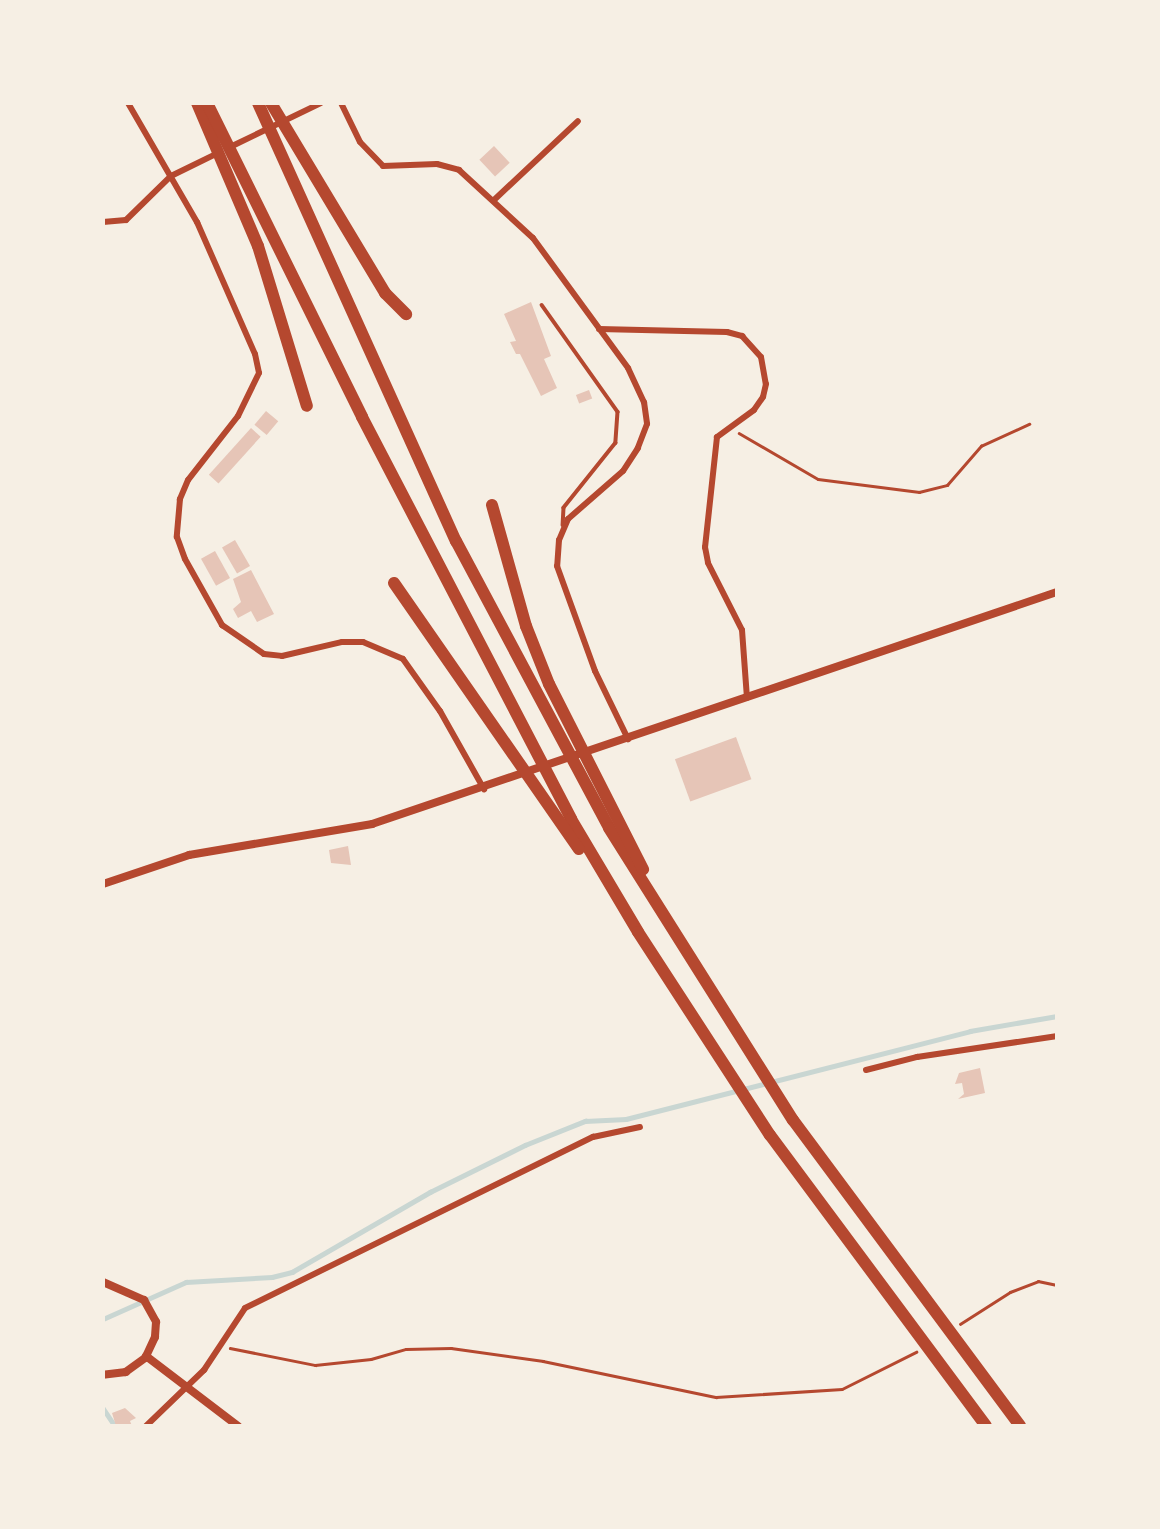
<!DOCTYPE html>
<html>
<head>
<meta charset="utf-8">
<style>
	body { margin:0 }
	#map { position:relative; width:1160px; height:1529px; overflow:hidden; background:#f6efe4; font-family:"Crimson Pro",serif }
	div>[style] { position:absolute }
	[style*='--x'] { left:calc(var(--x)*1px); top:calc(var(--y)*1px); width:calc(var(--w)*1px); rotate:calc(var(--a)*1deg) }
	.stream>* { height:4.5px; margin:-2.25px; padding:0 2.25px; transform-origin:2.25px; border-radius:2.25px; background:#c9d6d2 }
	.building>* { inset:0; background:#e6c5b7; transform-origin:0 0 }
	.path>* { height:2.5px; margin:-1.25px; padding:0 1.25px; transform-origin:1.25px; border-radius:1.25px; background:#b5482f }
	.service>* { height:3.5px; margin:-1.75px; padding:0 1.75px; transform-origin:1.75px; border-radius:1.75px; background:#b5482f }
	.minor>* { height:6px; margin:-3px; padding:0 3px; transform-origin:3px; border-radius:3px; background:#b5482f }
	.tertiary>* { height:8px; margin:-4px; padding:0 4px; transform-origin:4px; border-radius:4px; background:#b5482f }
	.motorway>* { height:12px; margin:-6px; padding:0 6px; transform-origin:6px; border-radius:6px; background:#b5482f }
	span { translate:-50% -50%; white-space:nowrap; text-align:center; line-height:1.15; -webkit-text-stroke:7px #f6efe4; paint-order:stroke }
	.frame { position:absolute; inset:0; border:105px solid #f6efe4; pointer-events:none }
</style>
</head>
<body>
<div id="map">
	<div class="stream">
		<i style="--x:103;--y:1319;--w:91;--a:-24"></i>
		<i style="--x:186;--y:1282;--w:86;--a:-3.3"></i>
		<i style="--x:272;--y:1277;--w:21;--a:-14"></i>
		<i style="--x:292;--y:1272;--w:160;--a:-30.1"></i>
		<i style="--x:430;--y:1192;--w:106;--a:-26.3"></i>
		<i style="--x:525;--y:1145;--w:65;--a:-21.8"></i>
		<i style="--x:585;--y:1121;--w:41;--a:-2.8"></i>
		<i style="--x:626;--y:1119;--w:355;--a:-14.3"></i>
		<i style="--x:970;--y:1031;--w:88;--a:-9.8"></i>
		<i style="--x:103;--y:1408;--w:22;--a:56"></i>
	</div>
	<div class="building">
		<i style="left:494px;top:146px;width:23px;height:20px;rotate:47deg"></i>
		<i style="clip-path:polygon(531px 302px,551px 356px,544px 359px,557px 388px,541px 396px,520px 354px,516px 354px,510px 342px,516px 341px,504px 314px)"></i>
		<i style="left:589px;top:390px;width:9px;height:14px;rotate:69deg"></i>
		<i style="left:266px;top:411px;width:16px;height:18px;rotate:40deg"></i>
		<i style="left:251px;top:428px;width:13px;height:63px;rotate:42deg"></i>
		<i style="left:235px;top:540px;width:30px;height:15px;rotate:60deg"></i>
		<i style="left:215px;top:551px;width:31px;height:16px;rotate:61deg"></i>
		<i style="clip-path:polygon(251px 570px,274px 614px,257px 622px,251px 611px,238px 618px,233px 609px,241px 602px,233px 579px)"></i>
		<i style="left:736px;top:737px;width:45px;height:65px;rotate:70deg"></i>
		<i style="clip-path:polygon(348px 846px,351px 865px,331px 863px,329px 850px)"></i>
		<i style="clip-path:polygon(980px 1068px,985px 1093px,958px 1099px,964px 1094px,962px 1083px,955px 1084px,959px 1073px)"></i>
		<i style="clip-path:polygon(125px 1408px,136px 1418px,130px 1421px,132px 1426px,116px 1426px,112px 1413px)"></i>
	</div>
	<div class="path">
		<i style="--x:739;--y:433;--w:91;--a:30.2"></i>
		<i style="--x:818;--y:479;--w:102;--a:7.3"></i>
		<i style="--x:919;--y:492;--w:29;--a:-14"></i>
		<i style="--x:947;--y:485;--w:52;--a:-48.9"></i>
		<i style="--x:981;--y:446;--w:53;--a:-24.6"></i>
		<i style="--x:960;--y:1324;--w:59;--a:-32.6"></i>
		<i style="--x:1010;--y:1292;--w:30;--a:-21"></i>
		<i style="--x:1038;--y:1281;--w:19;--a:12"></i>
		<i style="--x:230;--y:1348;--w:87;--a:11.3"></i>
		<i style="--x:315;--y:1365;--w:56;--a:-6.1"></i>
		<i style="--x:371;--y:1359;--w:36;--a:-16"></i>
		<i style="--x:406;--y:1349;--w:45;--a:-1.3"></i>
		<i style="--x:451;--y:1348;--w:93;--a:8"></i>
		<i style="--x:543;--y:1361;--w:177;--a:11.8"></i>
		<i style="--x:716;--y:1397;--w:126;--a:-3.6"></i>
		<i style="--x:842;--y:1389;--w:83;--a:-26.6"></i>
	</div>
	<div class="service">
		<i style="--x:542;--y:305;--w:131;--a:54.6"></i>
		<i style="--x:618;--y:412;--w:31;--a:94"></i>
		<i style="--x:616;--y:443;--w:83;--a:128.7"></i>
		<i style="--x:564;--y:508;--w:17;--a:93"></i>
	</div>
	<div class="minor">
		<i style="--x:128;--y:103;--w:138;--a:59.9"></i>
		<i style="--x:197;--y:222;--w:144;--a:66.3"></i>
		<i style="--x:255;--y:354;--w:19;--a:78"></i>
		<i style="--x:259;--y:373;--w:48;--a:116"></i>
		<i style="--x:238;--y:416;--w:81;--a:128"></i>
		<i style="--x:188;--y:480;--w:21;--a:113"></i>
		<i style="--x:180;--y:499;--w:38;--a:95"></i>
		<i style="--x:177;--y:537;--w:23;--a:70"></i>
		<i style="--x:185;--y:559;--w:76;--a:60.7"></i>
		<i style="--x:222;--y:625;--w:51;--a:34.6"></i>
		<i style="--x:264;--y:654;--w:18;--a:6"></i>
		<i style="--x:282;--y:656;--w:62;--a:-13.1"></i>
		<i style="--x:342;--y:642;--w:21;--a:0"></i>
		<i style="--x:363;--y:642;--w:43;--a:23"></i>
		<i style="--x:403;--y:659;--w:64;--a:54.6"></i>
		<i style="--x:440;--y:711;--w:90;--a:60.6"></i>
		<i style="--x:341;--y:103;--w:43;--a:64"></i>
		<i style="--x:360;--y:142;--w:33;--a:46"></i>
		<i style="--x:383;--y:166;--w:54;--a:-2.1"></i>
		<i style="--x:437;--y:164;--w:23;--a:15"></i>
		<i style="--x:459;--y:170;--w:100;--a:42.6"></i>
		<i style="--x:533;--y:238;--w:161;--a:53.8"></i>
		<i style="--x:628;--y:368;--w:38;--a:65"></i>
		<i style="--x:644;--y:402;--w:22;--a:82"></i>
		<i style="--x:647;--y:424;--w:26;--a:111"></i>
		<i style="--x:638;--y:448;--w:27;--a:123"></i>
		<i style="--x:623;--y:471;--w:73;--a:138.9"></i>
		<i style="--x:568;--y:519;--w:23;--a:113"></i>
		<i style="--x:559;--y:540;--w:26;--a:94"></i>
		<i style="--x:557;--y:566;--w:112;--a:70.1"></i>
		<i style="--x:595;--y:671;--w:76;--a:64.1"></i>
		<i style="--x:228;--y:148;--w:103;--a:-25.8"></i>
		<i style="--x:494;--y:200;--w:115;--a:-43.2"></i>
		<i style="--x:103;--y:222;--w:23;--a:-5"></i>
		<i style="--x:126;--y:220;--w:63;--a:-44.4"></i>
		<i style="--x:171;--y:176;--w:52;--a:-26.1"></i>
		<i style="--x:599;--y:329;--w:128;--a:1.3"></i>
		<i style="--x:727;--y:332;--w:16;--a:15"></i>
		<i style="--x:742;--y:336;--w:28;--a:48"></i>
		<i style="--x:761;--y:357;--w:27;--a:80"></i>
		<i style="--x:766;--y:384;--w:13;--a:103"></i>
		<i style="--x:763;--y:397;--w:16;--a:125"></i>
		<i style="--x:754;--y:410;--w:46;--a:143.9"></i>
		<i style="--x:717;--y:437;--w:111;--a:96.2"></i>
		<i style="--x:705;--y:547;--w:16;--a:79"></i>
		<i style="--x:708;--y:563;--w:75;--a:63.1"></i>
		<i style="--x:742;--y:630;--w:68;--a:85.8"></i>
		<i style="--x:866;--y:1070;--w:53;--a:-14.3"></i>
		<i style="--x:917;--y:1057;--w:142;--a:-8.5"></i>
		<i style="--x:146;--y:1426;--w:81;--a:-44"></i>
		<i style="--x:204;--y:1370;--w:74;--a:-56.5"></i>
		<i style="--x:245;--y:1308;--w:388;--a:-26.2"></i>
		<i style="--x:593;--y:1137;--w:48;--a:-12"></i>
	</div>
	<div class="tertiary">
		<i style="--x:103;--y:884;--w:91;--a:-18.6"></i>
		<i style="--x:189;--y:855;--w:186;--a:-9.6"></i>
		<i style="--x:372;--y:824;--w:723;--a:-18.71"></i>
		<i style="--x:103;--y:1282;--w:45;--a:23.7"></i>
		<i style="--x:144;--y:1300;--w:25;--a:61"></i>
		<i style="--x:156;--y:1322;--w:15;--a:94"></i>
		<i style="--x:155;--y:1337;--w:23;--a:115"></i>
		<i style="--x:145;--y:1358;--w:24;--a:144"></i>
		<i style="--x:126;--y:1372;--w:23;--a:173"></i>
		<i style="--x:146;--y:1356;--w:116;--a:37.3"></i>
	</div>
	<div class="motorway">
		<i style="--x:197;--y:103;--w:155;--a:66.9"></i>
		<i style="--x:258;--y:246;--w:167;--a:73"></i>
		<i style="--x:207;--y:103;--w:350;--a:63.7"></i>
		<i style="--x:362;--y:417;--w:453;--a:62.5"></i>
		<i style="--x:571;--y:819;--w:131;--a:59.3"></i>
		<i style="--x:638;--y:932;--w:242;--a:57"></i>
		<i style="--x:770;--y:1135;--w:362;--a:53.4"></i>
		<i style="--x:258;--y:103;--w:481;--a:65.7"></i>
		<i style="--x:456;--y:541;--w:325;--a:61.9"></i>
		<i style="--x:609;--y:828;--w:345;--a:57.8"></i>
		<i style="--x:793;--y:1120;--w:381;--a:53.4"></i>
		<i style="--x:271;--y:103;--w:222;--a:59"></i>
		<i style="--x:385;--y:293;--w:30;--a:45"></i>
		<i style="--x:492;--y:505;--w:126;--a:74.3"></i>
		<i style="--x:526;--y:626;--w:62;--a:68.4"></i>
		<i style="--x:549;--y:684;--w:208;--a:63.1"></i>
		<i style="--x:394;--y:583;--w:324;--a:55.2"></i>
	</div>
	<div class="frame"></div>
</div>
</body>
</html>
